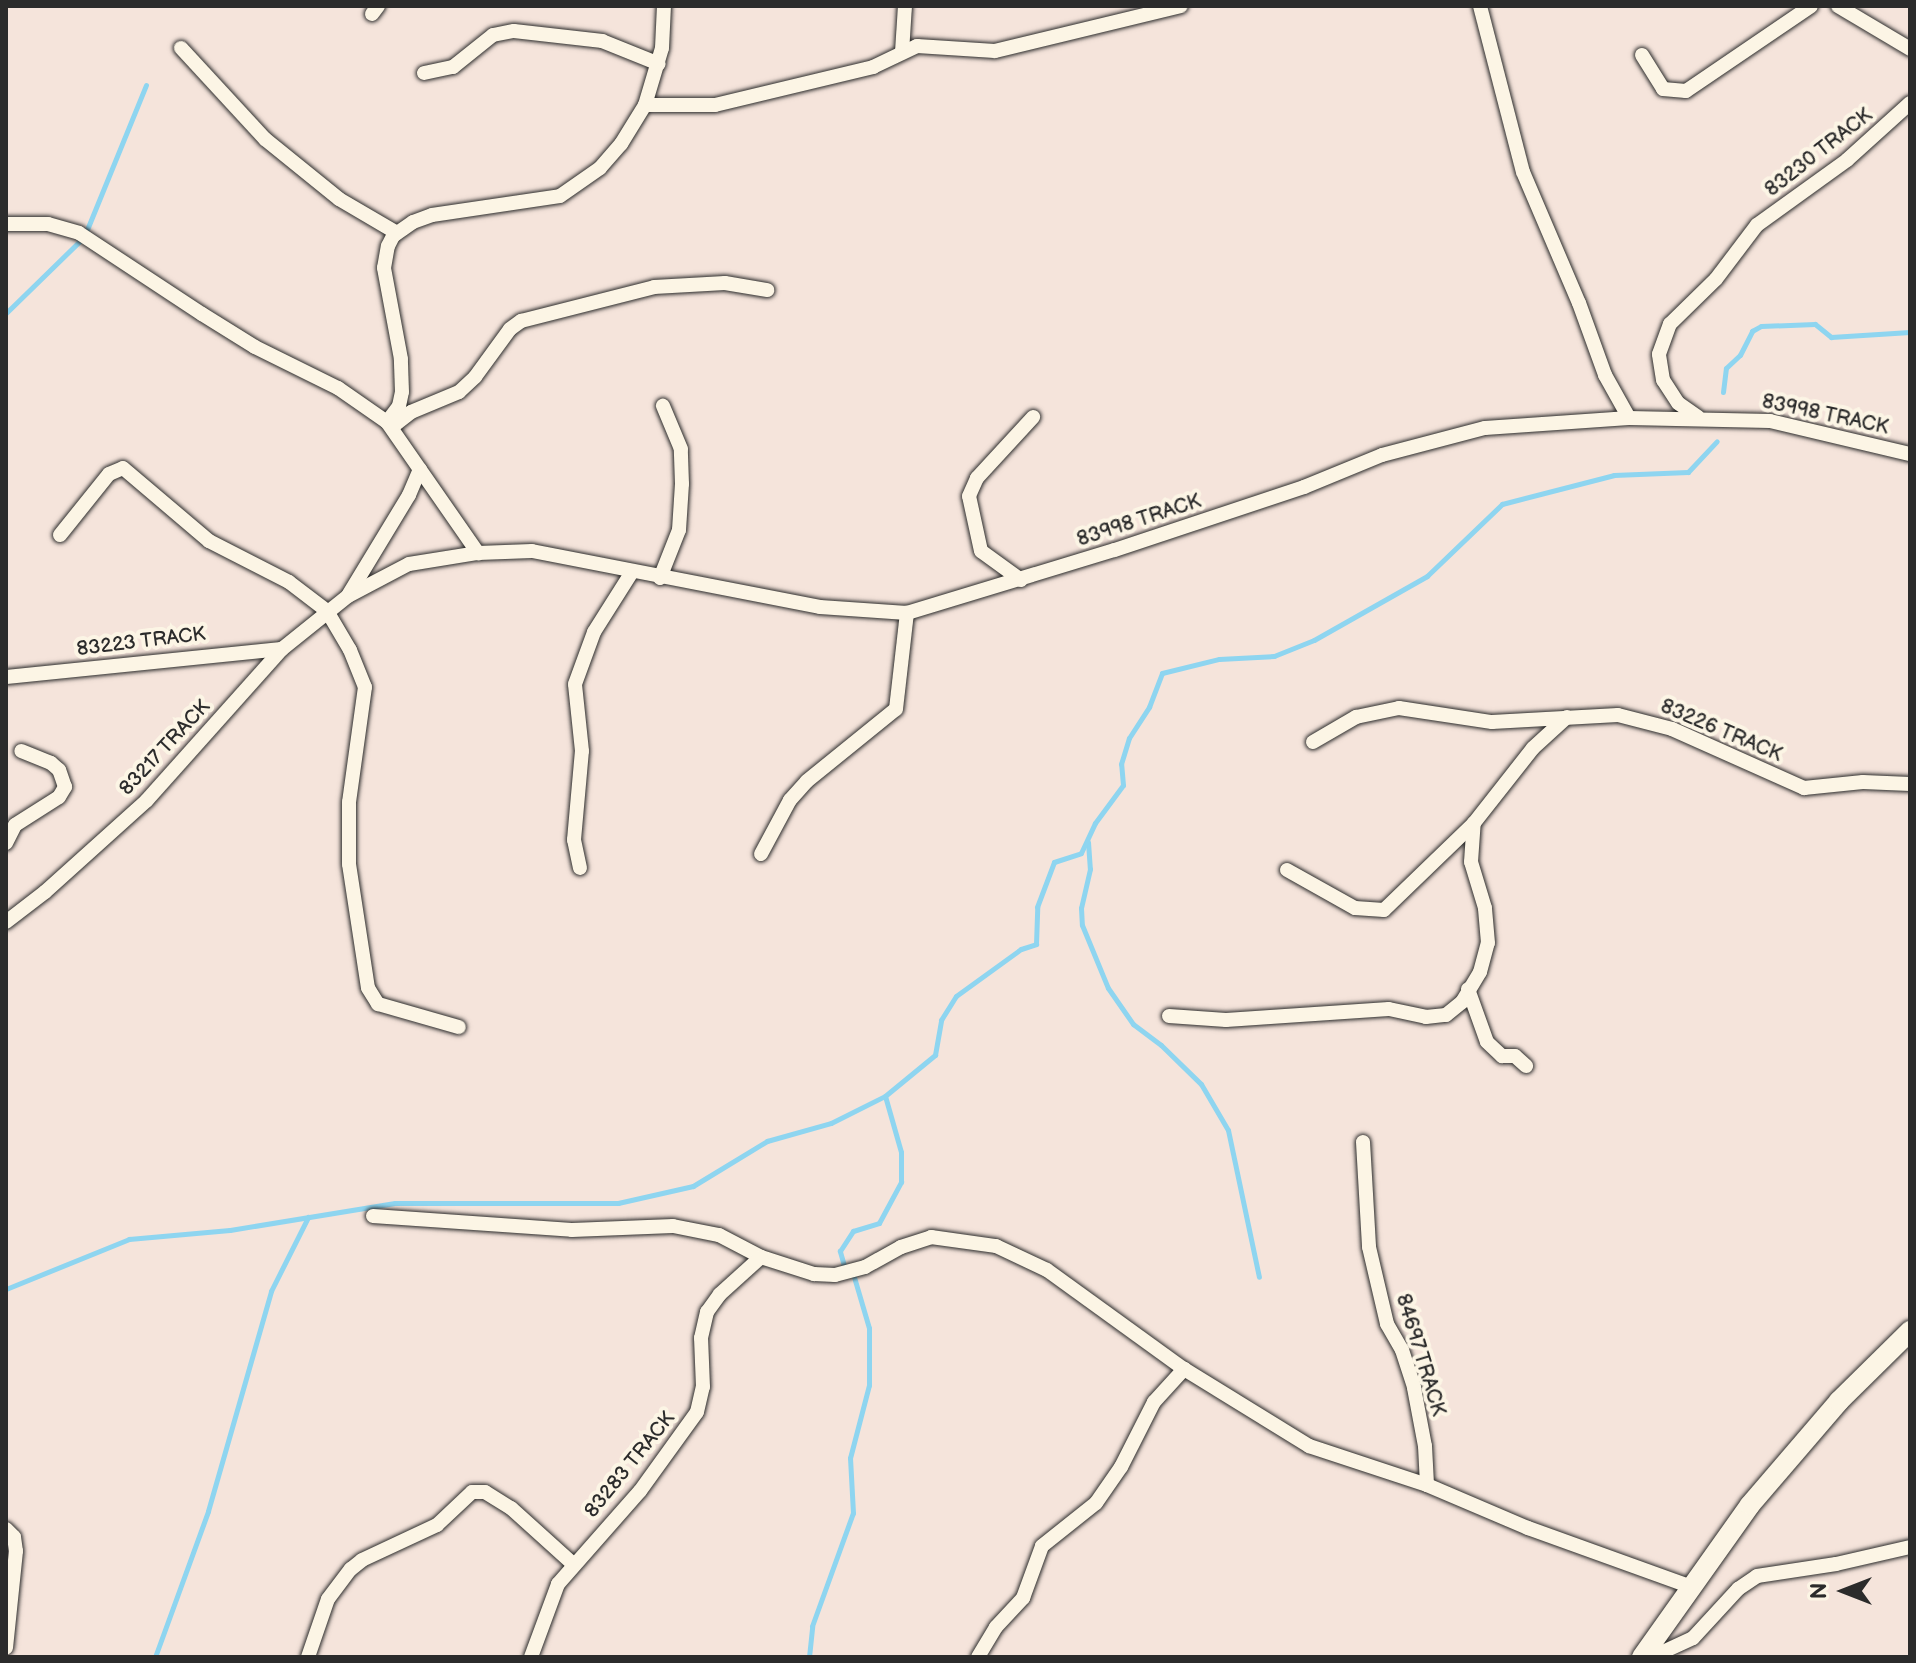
<!DOCTYPE html>
<html>
<head>
<meta charset="utf-8">
<style>
	body { margin:0 }
	#map { position:relative; width:1916px; height:1663px; overflow:hidden; background:#f5e4db; font-family:"Balsamiq Sans",sans-serif }
	div>[style] { position:absolute }
	[style*='--x'] { left:calc(var(--x)*1px); top:calc(var(--y)*1px); width:calc(var(--w)*1px); rotate:calc(var(--a)*1deg) }
	.stream>* { height:5px; margin:-2.5px; padding:0 2.5px; transform-origin:2.5px; border-radius:2.5px; background:#8ed5f0 }
	.roads { filter:drop-shadow(0 0 2px #2b2b2b) drop-shadow(0 0 2px #2b2b2b) }
	.street>* { height:14px; margin:-7px; padding:0 7px; transform-origin:7px; border-radius:7px; background:#fcf5e5 }
	.secondary>* { height:20px; margin:-10px; padding:0 10px; transform-origin:10px; border-radius:10px; background:#fcf5e5 }
	span { translate:-50% -50%; white-space:nowrap; text-align:center; line-height:1.15; -webkit-text-stroke:8px #fcf5e5; paint-order:stroke }
	.street-label { font-size:20px; color:#2b2b2b }
	.frame { position:absolute; inset:0; border:8px solid #2b2b2b; pointer-events:none }
	.north { position:absolute; left:1804px; top:1551px; width:80px; height:80px; -webkit-text-stroke:6px #fcf5e5; paint-order:stroke; rotate:270deg; font-size:22px; font-weight:700; line-height:32px; text-align:center; color:#2b2b2b }
	.north::after { content:''; display:block; margin:auto; width:28px; height:36px; background:#2b2b2b; clip-path:polygon(50% 0,100% 100%,50% 72%,0 100%) }
</style>
</head>
<body>
<div id="map">
	<div class="stream">
		<i style="--x:6;--y:313;--w:109;--a:-44.3"></i>
		<i style="--x:84;--y:237;--w:164;--a:-67.8"></i>
		<i style="--x:1723;--y:392;--w:24;--a:-83"></i>
		<i style="--x:1726;--y:368;--w:19;--a:-43"></i>
		<i style="--x:1740;--y:355;--w:27;--a:-63"></i>
		<i style="--x:1752;--y:331;--w:10;--a:-29"></i>
		<i style="--x:1761;--y:326;--w:54;--a:-2.1"></i>
		<i style="--x:1815;--y:324;--w:21;--a:39"></i>
		<i style="--x:1831;--y:337;--w:79;--a:-3.6"></i>
		<i style="--x:1088;--y:842;--w:27;--a:86"></i>
		<i style="--x:1090;--y:869;--w:40;--a:103"></i>
		<i style="--x:1081;--y:908;--w:17;--a:87"></i>
		<i style="--x:1082;--y:925;--w:68;--a:67.6"></i>
		<i style="--x:1108;--y:988;--w:44;--a:55.2"></i>
		<i style="--x:1133;--y:1024;--w:35;--a:37"></i>
		<i style="--x:1161;--y:1045;--w:56;--a:44.3"></i>
		<i style="--x:1201;--y:1084;--w:53;--a:59.6"></i>
		<i style="--x:1228;--y:1130;--w:150;--a:78.1"></i>
		<i style="--x:845;--y:1269;--w:19;--a:-106"></i>
		<i style="--x:840;--y:1251;--w:24;--a:-57"></i>
		<i style="--x:853;--y:1231;--w:27;--a:-17"></i>
		<i style="--x:879;--y:1223;--w:47;--a:-61.8"></i>
		<i style="--x:901;--y:1182;--w:30;--a:-90"></i>
		<i style="--x:901;--y:1152;--w:58;--a:-105.9"></i>
		<i style="--x:885;--y:1096;--w:65;--a:-39.4"></i>
		<i style="--x:935;--y:1055;--w:36;--a:-80"></i>
		<i style="--x:941;--y:1020;--w:28;--a:-58"></i>
		<i style="--x:956;--y:996;--w:80;--a:-35.9"></i>
		<i style="--x:1021;--y:949;--w:16;--a:-18"></i>
		<i style="--x:1036;--y:944;--w:37;--a:-88"></i>
		<i style="--x:1037;--y:907;--w:48;--a:-69.3"></i>
		<i style="--x:1054;--y:862;--w:28;--a:-18"></i>
		<i style="--x:1081;--y:853;--w:33;--a:-65"></i>
		<i style="--x:1095;--y:823;--w:47;--a:-53.6"></i>
		<i style="--x:1123;--y:785;--w:21;--a:-95"></i>
		<i style="--x:1121;--y:764;--w:27;--a:-73"></i>
		<i style="--x:1129;--y:738;--w:37;--a:-57"></i>
		<i style="--x:1149;--y:707;--w:36;--a:-69"></i>
		<i style="--x:1162;--y:673;--w:59;--a:-13.8"></i>
		<i style="--x:1219;--y:659;--w:55;--a:-3.1"></i>
		<i style="--x:1274;--y:656;--w:43;--a:-21.8"></i>
		<i style="--x:1314;--y:640;--w:130;--a:-29.5"></i>
		<i style="--x:1427;--y:576;--w:104;--a:-43.8"></i>
		<i style="--x:1502;--y:504;--w:116;--a:-14.5"></i>
		<i style="--x:1614;--y:475;--w:74;--a:-2.3"></i>
		<i style="--x:1688;--y:472;--w:42;--a:-46.9"></i>
		<i style="--x:6;--y:1289;--w:133;--a:-22.1"></i>
		<i style="--x:129;--y:1239;--w:101;--a:-5.1"></i>
		<i style="--x:230;--y:1230;--w:167;--a:-9.3"></i>
		<i style="--x:395;--y:1203;--w:223;--a:0"></i>
		<i style="--x:618;--y:1203;--w:77;--a:-12.8"></i>
		<i style="--x:693;--y:1186;--w:87;--a:-31.3"></i>
		<i style="--x:767;--y:1141;--w:66;--a:-15.7"></i>
		<i style="--x:831;--y:1123;--w:60;--a:-26.6"></i>
		<i style="--x:155;--y:1657;--w:155;--a:-70"></i>
		<i style="--x:208;--y:1511;--w:229;--a:-74"></i>
		<i style="--x:271;--y:1291;--w:83;--a:-63.4"></i>
		<i style="--x:809;--y:1657;--w:31;--a:-84"></i>
		<i style="--x:812;--y:1626;--w:120;--a:-70.1"></i>
		<i style="--x:853;--y:1513;--w:55;--a:-93.1"></i>
		<i style="--x:850;--y:1458;--w:75;--a:-75.4"></i>
		<i style="--x:869;--y:1385;--w:57;--a:-90"></i>
		<i style="--x:869;--y:1328;--w:53;--a:-106.4"></i>
	</div>
	<div class="roads">
		<div class="street">
			<i style="--x:1480;--y:6;--w:171;--a:75.5"></i>
			<i style="--x:1523;--y:172;--w:142;--a:66.9"></i>
			<i style="--x:1579;--y:303;--w:77;--a:70.1"></i>
			<i style="--x:1605;--y:375;--w:49;--a:60.8"></i>
			<i style="--x:1838;--y:6;--w:84;--a:30.8"></i>
			<i style="--x:372;--y:14;--w:10;--a:-53"></i>
			<i style="--x:181;--y:48;--w:124;--a:47.3"></i>
			<i style="--x:265;--y:139;--w:95;--a:39"></i>
			<i style="--x:339;--y:199;--w:67;--a:30.4"></i>
			<i style="--x:902;--y:52;--w:46;--a:-86.3"></i>
			<i style="--x:1642;--y:55;--w:40;--a:58"></i>
			<i style="--x:1663;--y:89;--w:23;--a:5"></i>
			<i style="--x:1686;--y:91;--w:151;--a:-34.2"></i>
			<i style="--x:424;--y:73;--w:30;--a:-12"></i>
			<i style="--x:453;--y:67;--w:51;--a:-38.7"></i>
			<i style="--x:493;--y:35;--w:21;--a:-11"></i>
			<i style="--x:514;--y:31;--w:89;--a:6.5"></i>
			<i style="--x:602;--y:41;--w:61;--a:22"></i>
			<i style="--x:645;--y:105;--w:70;--a:0"></i>
			<i style="--x:715;--y:105;--w:163;--a:-13.5"></i>
			<i style="--x:873;--y:67;--w:49;--a:-25.5"></i>
			<i style="--x:917;--y:46;--w:78;--a:3.7"></i>
			<i style="--x:995;--y:51;--w:191;--a:-13.6"></i>
			<i style="--x:6;--y:224;--w:42;--a:0"></i>
			<i style="--x:48;--y:224;--w:32;--a:16"></i>
			<i style="--x:79;--y:233;--w:147;--a:33.4"></i>
			<i style="--x:202;--y:314;--w:62;--a:31.9"></i>
			<i style="--x:255;--y:347;--w:93;--a:26.3"></i>
			<i style="--x:338;--y:388;--w:60;--a:34.8"></i>
			<i style="--x:387;--y:422;--w:160;--a:55.2"></i>
			<i style="--x:1698;--y:417;--w:24;--a:-145"></i>
			<i style="--x:1678;--y:403;--w:27;--a:-123"></i>
			<i style="--x:1663;--y:380;--w:26;--a:-99"></i>
			<i style="--x:1659;--y:354;--w:32;--a:-70"></i>
			<i style="--x:1670;--y:324;--w:64;--a:-44.4"></i>
			<i style="--x:1716;--y:279;--w:68;--a:-52.8"></i>
			<i style="--x:1757;--y:225;--w:111;--a:-35.8"></i>
			<i style="--x:1847;--y:160;--w:85;--a:-42.1"></i>
			<i style="--x:387;--y:422;--w:20;--a:-53"></i>
			<i style="--x:399;--y:406;--w:14;--a:-78"></i>
			<i style="--x:402;--y:392;--w:33;--a:-92"></i>
			<i style="--x:401;--y:359;--w:93;--a:-100.6"></i>
			<i style="--x:384;--y:268;--w:22;--a:-80"></i>
			<i style="--x:388;--y:246;--w:11;--a:-63"></i>
			<i style="--x:393;--y:236;--w:24;--a:-35"></i>
			<i style="--x:413;--y:222;--w:20;--a:-20"></i>
			<i style="--x:432;--y:215;--w:129;--a:-8.4"></i>
			<i style="--x:560;--y:196;--w:49;--a:-35"></i>
			<i style="--x:600;--y:168;--w:32;--a:-49"></i>
			<i style="--x:621;--y:144;--w:46;--a:-58.4"></i>
			<i style="--x:645;--y:105;--w:59;--a:-73.4"></i>
			<i style="--x:662;--y:48;--w:42;--a:-87.3"></i>
			<i style="--x:392;--y:427;--w:24;--a:-38"></i>
			<i style="--x:411;--y:412;--w:52;--a:-22.6"></i>
			<i style="--x:459;--y:392;--w:22;--a:-43"></i>
			<i style="--x:475;--y:377;--w:59;--a:-53.9"></i>
			<i style="--x:510;--y:329;--w:14;--a:-36"></i>
			<i style="--x:521;--y:321;--w:137;--a:-14.3"></i>
			<i style="--x:654;--y:287;--w:71;--a:-3.2"></i>
			<i style="--x:725;--y:283;--w:43;--a:9.5"></i>
			<i style="--x:60;--y:535;--w:78;--a:-51.2"></i>
			<i style="--x:109;--y:474;--w:15;--a:-23"></i>
			<i style="--x:123;--y:468;--w:113;--a:40.3"></i>
			<i style="--x:209;--y:541;--w:90;--a:27.1"></i>
			<i style="--x:289;--y:582;--w:48;--a:37.3"></i>
			<i style="--x:327;--y:611;--w:45;--a:59.5"></i>
			<i style="--x:350;--y:650;--w:40;--a:68"></i>
			<i style="--x:365;--y:687;--w:116;--a:97.9"></i>
			<i style="--x:349;--y:802;--w:62;--a:90"></i>
			<i style="--x:349;--y:864;--w:125;--a:81.3"></i>
			<i style="--x:368;--y:988;--w:19;--a:58"></i>
			<i style="--x:378;--y:1004;--w:84;--a:15.9"></i>
			<i style="--x:660;--y:578;--w:52;--a:-68.4"></i>
			<i style="--x:679;--y:530;--w:46;--a:-86.3"></i>
			<i style="--x:682;--y:484;--w:35;--a:-92"></i>
			<i style="--x:681;--y:449;--w:47;--a:-112.7"></i>
			<i style="--x:1021;--y:580;--w:49;--a:-144.1"></i>
			<i style="--x:981;--y:551;--w:56;--a:-102.3"></i>
			<i style="--x:969;--y:496;--w:20;--a:-66"></i>
			<i style="--x:977;--y:478;--w:83;--a:-47.4"></i>
			<i style="--x:349;--y:594;--w:116;--a:-58.8"></i>
			<i style="--x:409;--y:495;--w:28;--a:-67"></i>
			<i style="--x:6;--y:677;--w:277;--a:-5.8"></i>
			<i style="--x:1313;--y:742;--w:50;--a:-30.2"></i>
			<i style="--x:1356;--y:717;--w:44;--a:-11.8"></i>
			<i style="--x:1399;--y:708;--w:94;--a:8.6"></i>
			<i style="--x:1492;--y:722;--w:126;--a:-3.2"></i>
			<i style="--x:1618;--y:715;--w:56;--a:14.5"></i>
			<i style="--x:1672;--y:729;--w:145;--a:24.1"></i>
			<i style="--x:1804;--y:788;--w:59;--a:-5.8"></i>
			<i style="--x:1863;--y:782;--w:47;--a:2.4"></i>
			<i style="--x:6;--y:843;--w:20;--a:-63"></i>
			<i style="--x:15;--y:825;--w:52;--a:-32.5"></i>
			<i style="--x:59;--y:797;--w:12;--a:-59"></i>
			<i style="--x:65;--y:787;--w:18;--a:-109"></i>
			<i style="--x:59;--y:770;--w:11;--a:-139"></i>
			<i style="--x:51;--y:763;--w:32;--a:-158"></i>
			<i style="--x:761;--y:854;--w:61;--a:-61.8"></i>
			<i style="--x:790;--y:800;--w:25;--a:-48"></i>
			<i style="--x:807;--y:781;--w:114;--a:-39"></i>
			<i style="--x:896;--y:709;--w:97;--a:-83.5"></i>
			<i style="--x:580;--y:868;--w:29;--a:-102"></i>
			<i style="--x:574;--y:840;--w:89;--a:-84.9"></i>
			<i style="--x:582;--y:751;--w:67;--a:-96"></i>
			<i style="--x:575;--y:684;--w:55;--a:-69.9"></i>
			<i style="--x:594;--y:632;--w:71;--a:-57.7"></i>
			<i style="--x:1287;--y:870;--w:78;--a:29.2"></i>
			<i style="--x:1355;--y:908;--w:29;--a:4"></i>
			<i style="--x:1384;--y:910;--w:125;--a:-44"></i>
			<i style="--x:6;--y:922;--w:49;--a:-37.6"></i>
			<i style="--x:45;--y:892;--w:137;--a:-42"></i>
			<i style="--x:147;--y:800;--w:203;--a:-48.2"></i>
			<i style="--x:282;--y:649;--w:85;--a:-38.8"></i>
			<i style="--x:348;--y:596;--w:69;--a:-27.7"></i>
			<i style="--x:409;--y:564;--w:70;--a:-9.1"></i>
			<i style="--x:478;--y:553;--w:54;--a:-2.1"></i>
			<i style="--x:532;--y:551;--w:293;--a:11"></i>
			<i style="--x:820;--y:607;--w:87;--a:3.9"></i>
			<i style="--x:907;--y:613;--w:217;--a:-16.9"></i>
			<i style="--x:1115;--y:550;--w:199;--a:-18.4"></i>
			<i style="--x:1304;--y:487;--w:84;--a:-22.3"></i>
			<i style="--x:1382;--y:455;--w:106;--a:-14.7"></i>
			<i style="--x:1485;--y:428;--w:144;--a:-4"></i>
			<i style="--x:1629;--y:418;--w:141;--a:1.2"></i>
			<i style="--x:1770;--y:421;--w:144;--a:13.3"></i>
			<i style="--x:1468;--y:989;--w:56;--a:70.3"></i>
			<i style="--x:1487;--y:1042;--w:21;--a:43"></i>
			<i style="--x:1502;--y:1056;--w:13;--a:0"></i>
			<i style="--x:1515;--y:1056;--w:15;--a:42"></i>
			<i style="--x:1169;--y:1016;--w:57;--a:4"></i>
			<i style="--x:1226;--y:1020;--w:163;--a:-3.9"></i>
			<i style="--x:1389;--y:1009;--w:38;--a:12"></i>
			<i style="--x:1426;--y:1017;--w:20;--a:-6"></i>
			<i style="--x:1446;--y:1015;--w:21;--a:-39"></i>
			<i style="--x:1462;--y:1002;--w:35;--a:-59"></i>
			<i style="--x:1480;--y:972;--w:30;--a:-75"></i>
			<i style="--x:1488;--y:943;--w:35;--a:-95"></i>
			<i style="--x:1485;--y:908;--w:48;--a:-106.9"></i>
			<i style="--x:1471;--y:862;--w:39;--a:-86"></i>
			<i style="--x:1474;--y:823;--w:95;--a:-51.8"></i>
			<i style="--x:1533;--y:748;--w:46;--a:-42.4"></i>
			<i style="--x:1363;--y:1142;--w:105;--a:86.7"></i>
			<i style="--x:1369;--y:1247;--w:79;--a:76.8"></i>
			<i style="--x:1387;--y:1324;--w:30;--a:60"></i>
			<i style="--x:1402;--y:1350;--w:40;--a:72"></i>
			<i style="--x:1414;--y:1388;--w:59;--a:79.3"></i>
			<i style="--x:1425;--y:1446;--w:39;--a:87"></i>
			<i style="--x:373;--y:1216;--w:199;--a:4"></i>
			<i style="--x:572;--y:1230;--w:101;--a:-2.3"></i>
			<i style="--x:673;--y:1226;--w:47;--a:11.1"></i>
			<i style="--x:719;--y:1235;--w:47;--a:27.6"></i>
			<i style="--x:761;--y:1257;--w:56;--a:17.8"></i>
			<i style="--x:814;--y:1274;--w:21;--a:3"></i>
			<i style="--x:835;--y:1275;--w:31;--a:-15"></i>
			<i style="--x:865;--y:1267;--w:41;--a:-29.1"></i>
			<i style="--x:901;--y:1247;--w:32;--a:-18"></i>
			<i style="--x:931;--y:1237;--w:66;--a:7.9"></i>
			<i style="--x:996;--y:1246;--w:56;--a:25.2"></i>
			<i style="--x:1047;--y:1270;--w:169;--a:35.9"></i>
			<i style="--x:1184;--y:1369;--w:147;--a:31.6"></i>
			<i style="--x:1309;--y:1446;--w:124;--a:18.3"></i>
			<i style="--x:1427;--y:1485;--w:110;--a:23.1"></i>
			<i style="--x:1528;--y:1528;--w:171;--a:19.8"></i>
			<i style="--x:6;--y:1529;--w:11;--a:45"></i>
			<i style="--x:14;--y:1537;--w:14;--a:82"></i>
			<i style="--x:16;--y:1551;--w:97;--a:95.9"></i>
			<i style="--x:308;--y:1657;--w:61;--a:-71"></i>
			<i style="--x:328;--y:1599;--w:38;--a:-53"></i>
			<i style="--x:351;--y:1569;--w:14;--a:-39"></i>
			<i style="--x:362;--y:1560;--w:83;--a:-25"></i>
			<i style="--x:437;--y:1525;--w:48;--a:-43.3"></i>
			<i style="--x:472;--y:1492;--w:13;--a:0"></i>
			<i style="--x:485;--y:1492;--w:31;--a:32"></i>
			<i style="--x:511;--y:1508;--w:84;--a:42.1"></i>
			<i style="--x:531;--y:1657;--w:78;--a:-69.7"></i>
			<i style="--x:558;--y:1584;--w:124;--a:-48.6"></i>
			<i style="--x:640;--y:1491;--w:97;--a:-54.2"></i>
			<i style="--x:697;--y:1412;--w:26;--a:-77"></i>
			<i style="--x:703;--y:1387;--w:49;--a:-92.3"></i>
			<i style="--x:701;--y:1338;--w:27;--a:-77"></i>
			<i style="--x:707;--y:1312;--w:22;--a:-54"></i>
			<i style="--x:720;--y:1294;--w:55;--a:-42.1"></i>
			<i style="--x:978;--y:1657;--w:35;--a:-59"></i>
			<i style="--x:996;--y:1627;--w:40;--a:-47"></i>
			<i style="--x:1023;--y:1598;--w:55;--a:-69.9"></i>
			<i style="--x:1042;--y:1546;--w:69;--a:-38.5"></i>
			<i style="--x:1096;--y:1503;--w:44;--a:-55.2"></i>
			<i style="--x:1121;--y:1467;--w:73;--a:-63.1"></i>
			<i style="--x:1154;--y:1402;--w:45;--a:-47.7"></i>
			<i style="--x:1652;--y:1657;--w:45;--a:-24.9"></i>
			<i style="--x:1693;--y:1638;--w:67;--a:-47.4"></i>
			<i style="--x:1738;--y:1589;--w:23;--a:-34"></i>
			<i style="--x:1757;--y:1576;--w:80;--a:-8.6"></i>
			<i style="--x:1836;--y:1564;--w:76;--a:-12.9"></i>
		</div>
		<div class="secondary">
			<i style="--x:1642;--y:1657;--w:186;--a:-54.6"></i>
			<i style="--x:1750;--y:1505;--w:137;--a:-49.4"></i>
			<i style="--x:1839;--y:1401;--w:100;--a:-44.6"></i>
		</div>
	</div>
	<div class="street-label">
		<span style="left:1819px;top:153px;rotate:-38deg">83230 TRACK</span>
		<span style="left:1825px;top:415px;rotate:12deg">83998 TRACK</span>
		<span style="left:1139px;top:521px;rotate:-18deg">83998 TRACK</span>
		<span style="left:141px;top:642px;rotate:-7deg">83223 TRACK</span>
		<span style="left:1721px;top:731px;rotate:23deg">83226 TRACK</span>
		<span style="left:165px;top:748px;rotate:-47deg">83217 TRACK</span>
		<span style="left:1420px;top:1355px;rotate:73deg">84697 TRACK</span>
		<span style="left:630px;top:1465px;rotate:-51deg">83283 TRACK</span>
	</div>
	<div class="frame"></div>
	<div class="north">N</div>
</div>
</body>
</html>
